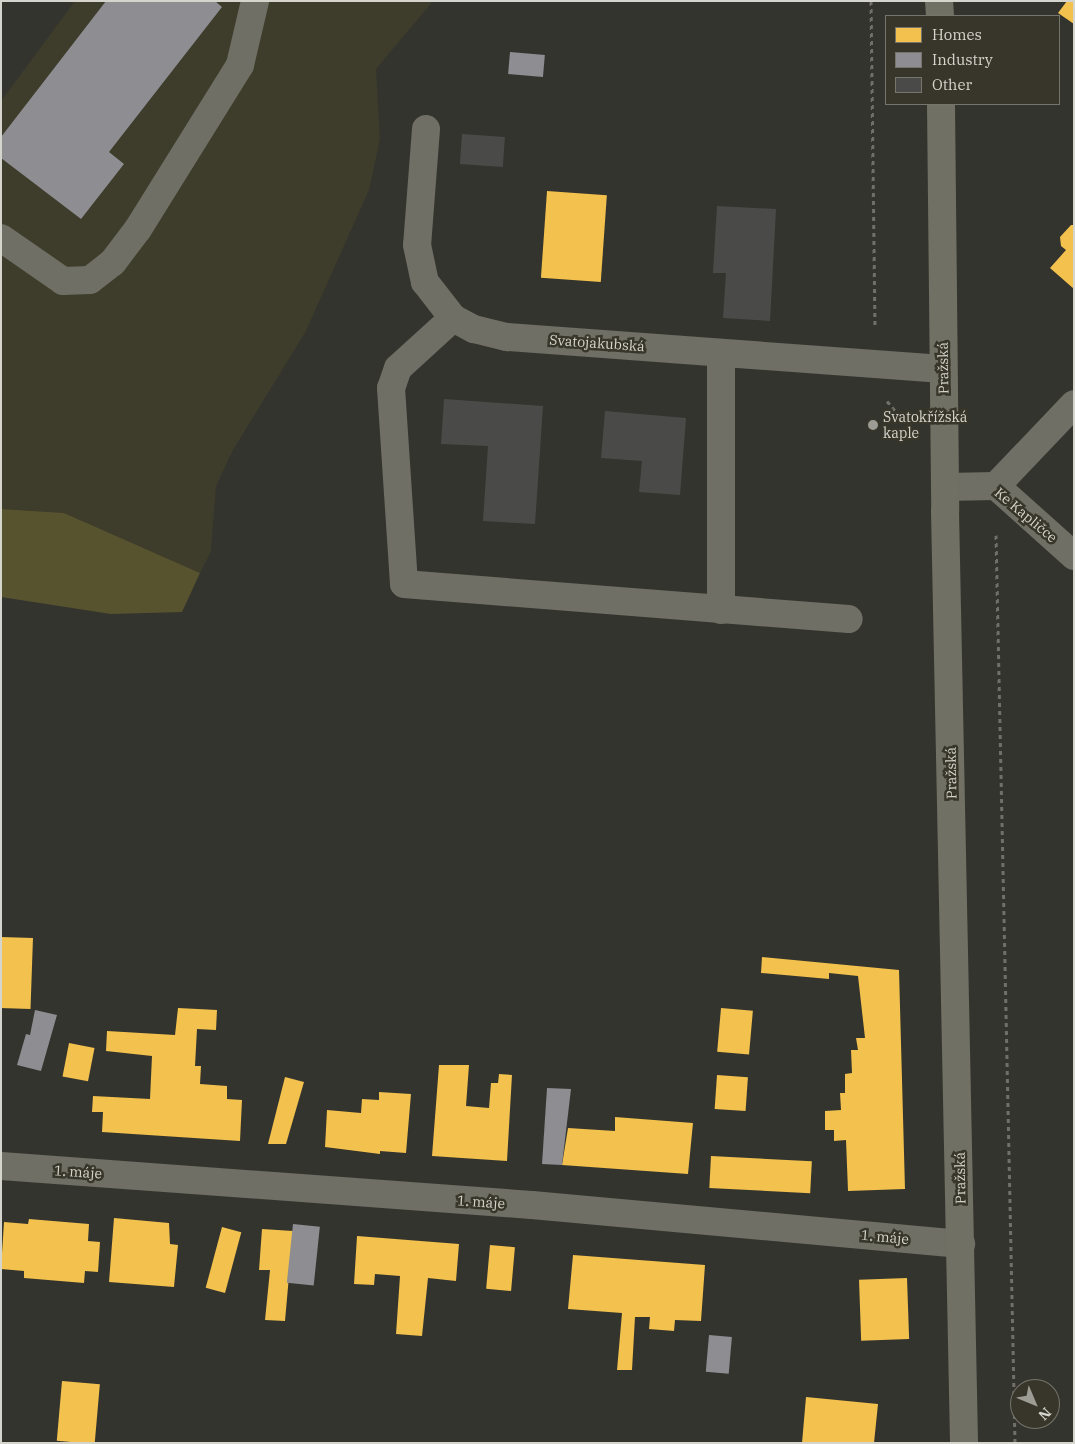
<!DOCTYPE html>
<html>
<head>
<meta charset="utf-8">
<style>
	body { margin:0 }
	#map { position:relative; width:1075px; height:1444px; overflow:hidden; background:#34342e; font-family:"IBM Plex Serif",serif }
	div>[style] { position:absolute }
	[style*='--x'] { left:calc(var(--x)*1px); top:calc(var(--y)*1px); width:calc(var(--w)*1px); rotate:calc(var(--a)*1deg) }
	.built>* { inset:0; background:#3e3c2b }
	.green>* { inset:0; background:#58532f }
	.homes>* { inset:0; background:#f2c14e; transform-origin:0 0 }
	.industry>* { inset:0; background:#8d8d92; transform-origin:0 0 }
	.building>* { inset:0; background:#4a4a49; transform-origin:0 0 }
	.path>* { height:3px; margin-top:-1.5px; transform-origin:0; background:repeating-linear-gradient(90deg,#707069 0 4px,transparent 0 8px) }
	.minor>* { height:28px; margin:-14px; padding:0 14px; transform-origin:14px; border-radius:14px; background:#706f65 }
	.major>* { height:28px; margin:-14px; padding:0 14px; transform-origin:14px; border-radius:14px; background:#707064 }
	.dots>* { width:14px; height:14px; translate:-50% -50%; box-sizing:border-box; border:2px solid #38362a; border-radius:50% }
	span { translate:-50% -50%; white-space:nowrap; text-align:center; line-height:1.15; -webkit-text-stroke:5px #38362a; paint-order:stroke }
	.street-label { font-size:14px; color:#d5d4cd }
	.poi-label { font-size:14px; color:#d5d4cd }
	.left { translate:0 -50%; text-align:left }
	.frame { position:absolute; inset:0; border:2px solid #d5d4cd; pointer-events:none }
	.legend { position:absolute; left:885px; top:15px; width:175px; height:90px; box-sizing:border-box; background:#38362a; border:1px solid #77756b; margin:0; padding:6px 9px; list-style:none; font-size:15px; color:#d5d4cd }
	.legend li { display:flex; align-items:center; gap:10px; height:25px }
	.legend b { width:25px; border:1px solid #77756b }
	.north { position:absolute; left:1010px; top:1379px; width:50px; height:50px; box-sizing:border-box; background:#38362a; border:1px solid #77756b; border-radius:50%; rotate:135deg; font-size:14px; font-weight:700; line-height:20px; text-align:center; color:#d5d4cd }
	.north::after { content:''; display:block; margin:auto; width:18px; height:22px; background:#9d9c95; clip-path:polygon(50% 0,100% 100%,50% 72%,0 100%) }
</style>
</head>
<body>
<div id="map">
	<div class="built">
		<i style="clip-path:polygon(75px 1px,433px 1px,376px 69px,380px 139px,369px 190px,306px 331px,233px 450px,216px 486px,211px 551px,200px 573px,64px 513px,1px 509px,1px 101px)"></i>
	</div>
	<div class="green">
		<i style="clip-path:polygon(1px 509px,64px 513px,200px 573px,182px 612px,111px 614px,1px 597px)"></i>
	</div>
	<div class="homes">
		<i style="clip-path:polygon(1067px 1px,1074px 1px,1074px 24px,1058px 13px)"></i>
		<i style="left:547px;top:191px;width:60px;height:87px;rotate:4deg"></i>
		<i style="clip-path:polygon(1071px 225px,1074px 225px,1074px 289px,1050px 268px,1066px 250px,1061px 246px,1060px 237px)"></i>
		<i style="left:1px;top:937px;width:32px;height:71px;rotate:2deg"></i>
		<i style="clip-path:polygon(762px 957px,899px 970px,905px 1189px,848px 1191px,846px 1140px,834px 1141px,834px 1130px,825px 1130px,825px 1111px,841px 1110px,840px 1093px,845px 1093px,845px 1074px,852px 1073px,851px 1050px,858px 1050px,856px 1038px,865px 1038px,858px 976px,829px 973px,829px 979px,761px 973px)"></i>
		<i style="clip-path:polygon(178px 1008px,217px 1010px,216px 1030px,197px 1029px,195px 1066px,201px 1066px,200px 1084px,227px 1086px,227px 1099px,242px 1100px,240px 1141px,102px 1132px,103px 1112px,92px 1112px,93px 1096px,150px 1099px,152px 1056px,106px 1051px,107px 1031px,175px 1035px)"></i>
		<i style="left:721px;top:1008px;width:32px;height:44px;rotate:5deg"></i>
		<i style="left:69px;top:1043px;width:26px;height:34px;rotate:11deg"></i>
		<i style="clip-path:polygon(439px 1065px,469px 1065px,466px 1106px,489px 1108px,491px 1083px,498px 1083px,499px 1074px,512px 1075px,507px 1161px,432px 1156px)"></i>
		<i style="left:717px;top:1075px;width:31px;height:34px;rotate:4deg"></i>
		<i style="clip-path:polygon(285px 1077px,304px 1082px,286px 1144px,268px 1144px)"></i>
		<i style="clip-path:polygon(379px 1092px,411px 1094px,406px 1153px,380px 1151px,380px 1154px,325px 1147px,327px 1110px,361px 1113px,362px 1099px,379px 1100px)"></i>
		<i style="clip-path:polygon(615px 1117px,693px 1123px,688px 1174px,562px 1165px,568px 1128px,615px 1131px)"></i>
		<i style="left:711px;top:1156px;width:101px;height:32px;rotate:3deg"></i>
		<i style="clip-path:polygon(114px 1218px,169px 1223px,170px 1244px,178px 1245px,174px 1287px,109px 1282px)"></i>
		<i style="clip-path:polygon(29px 1219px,89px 1224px,88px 1241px,100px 1242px,98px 1272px,85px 1271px,84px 1283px,24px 1278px,24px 1271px,1px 1269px,4px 1222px,28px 1224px)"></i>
		<i style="left:222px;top:1227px;width:20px;height:63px;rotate:15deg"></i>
		<i style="clip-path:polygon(262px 1229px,293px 1231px,285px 1321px,265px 1320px,270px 1270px,259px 1270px)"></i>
		<i style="clip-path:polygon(357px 1236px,459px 1244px,456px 1281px,428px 1278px,422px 1336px,396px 1334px,400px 1276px,375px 1274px,374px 1285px,354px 1284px)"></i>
		<i style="left:490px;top:1245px;width:25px;height:44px;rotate:5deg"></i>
		<i style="clip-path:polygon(573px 1255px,705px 1265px,701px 1321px,675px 1320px,674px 1331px,649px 1329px,650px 1317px,635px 1317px,632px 1370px,617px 1370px,622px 1313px,568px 1309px)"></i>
		<i style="left:907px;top:1278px;width:61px;height:48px;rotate:88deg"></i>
		<i style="left:62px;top:1381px;width:38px;height:60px;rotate:5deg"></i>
		<i style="clip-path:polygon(806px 1397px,878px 1404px,874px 1443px,802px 1443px)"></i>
	</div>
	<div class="industry">
		<i style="clip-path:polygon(106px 1px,215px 1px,222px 7px,109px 152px,124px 164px,81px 219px,1px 158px,1px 137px)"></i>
		<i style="left:510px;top:52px;width:35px;height:22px;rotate:5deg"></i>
		<i style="clip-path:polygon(35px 1010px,57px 1015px,41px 1071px,17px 1065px,26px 1034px,30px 1035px)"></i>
		<i style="clip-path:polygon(547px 1088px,571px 1089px,562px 1165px,542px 1164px)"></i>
		<i style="left:293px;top:1224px;width:27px;height:59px;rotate:6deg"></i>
		<i style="left:709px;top:1335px;width:23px;height:37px;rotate:5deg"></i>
	</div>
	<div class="building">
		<i style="left:462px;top:134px;width:43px;height:30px;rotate:4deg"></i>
		<i style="clip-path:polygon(717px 206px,776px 209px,770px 321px,723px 318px,726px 273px,713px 273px)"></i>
		<i style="clip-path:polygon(444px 399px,543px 406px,535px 524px,483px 521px,488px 446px,441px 444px)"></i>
		<i style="clip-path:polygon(605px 411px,686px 418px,680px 495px,639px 492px,642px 461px,601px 458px)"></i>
	</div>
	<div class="path">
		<i style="--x:871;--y:1;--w:327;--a:89.3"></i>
		<i style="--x:887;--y:401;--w:31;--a:50"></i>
		<i style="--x:996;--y:535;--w:908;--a:88.8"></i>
	</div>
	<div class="minor">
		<i style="--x:426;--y:129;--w:116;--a:94.4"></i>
		<i style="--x:417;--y:245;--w:38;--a:78"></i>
		<i style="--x:425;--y:282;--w:46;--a:52.1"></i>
		<i style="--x:453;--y:318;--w:24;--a:28"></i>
		<i style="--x:474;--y:329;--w:34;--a:14"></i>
		<i style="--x:507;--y:337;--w:437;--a:4.2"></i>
		<i style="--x:1;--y:238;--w:75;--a:34.7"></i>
		<i style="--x:63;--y:281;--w:27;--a:-2"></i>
		<i style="--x:90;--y:280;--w:29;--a:-38"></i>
		<i style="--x:113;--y:262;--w:41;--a:-52.9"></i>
		<i style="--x:138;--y:229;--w:193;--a:-58.1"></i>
		<i style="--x:240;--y:65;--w:66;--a:-76.8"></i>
		<i style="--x:453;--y:318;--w:74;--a:137.7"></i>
		<i style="--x:398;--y:368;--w:21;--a:109"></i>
		<i style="--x:391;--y:388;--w:196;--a:86.2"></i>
		<i style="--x:404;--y:584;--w:446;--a:4.5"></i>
		<i style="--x:721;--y:353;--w:257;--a:90"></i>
		<i style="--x:996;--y:486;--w:113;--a:-46.4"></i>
		<i style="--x:945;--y:487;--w:51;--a:-1.1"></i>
		<i style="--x:996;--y:486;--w:105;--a:41.9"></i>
		<i style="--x:1;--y:1166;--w:532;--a:4.2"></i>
		<i style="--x:532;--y:1205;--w:431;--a:5.2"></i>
	</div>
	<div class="major">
		<i style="--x:939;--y:1;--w:15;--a:86"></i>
		<i style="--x:941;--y:104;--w:407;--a:89.4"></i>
		<i style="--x:945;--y:511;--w:932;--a:88.83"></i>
	</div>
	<div class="dots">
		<i style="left:873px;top:425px;background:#9d9c95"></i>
	</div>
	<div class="street-label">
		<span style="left:597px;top:343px;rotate:4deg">Svatojakubská</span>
		<span style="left:943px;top:368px;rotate:-91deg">Pražská</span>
		<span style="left:1026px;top:515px;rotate:40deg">Ke Kapličce</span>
		<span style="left:951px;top:773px;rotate:-91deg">Pražská</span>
		<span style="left:78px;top:1172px;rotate:4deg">1. máje</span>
		<span style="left:960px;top:1178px;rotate:-91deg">Pražská</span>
		<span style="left:481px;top:1202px;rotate:4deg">1. máje</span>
		<span style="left:885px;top:1237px;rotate:5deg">1. máje</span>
	</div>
	<div class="poi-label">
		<span class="left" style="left:883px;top:425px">Svatokřížská<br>kaple</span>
	</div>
	<div class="frame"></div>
	<ul class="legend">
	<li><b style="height:14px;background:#f2c14e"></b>Homes</li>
	<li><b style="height:14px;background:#8d8d92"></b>Industry</li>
	<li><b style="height:14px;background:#4a4a49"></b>Other</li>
	</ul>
	<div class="north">N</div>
</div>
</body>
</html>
